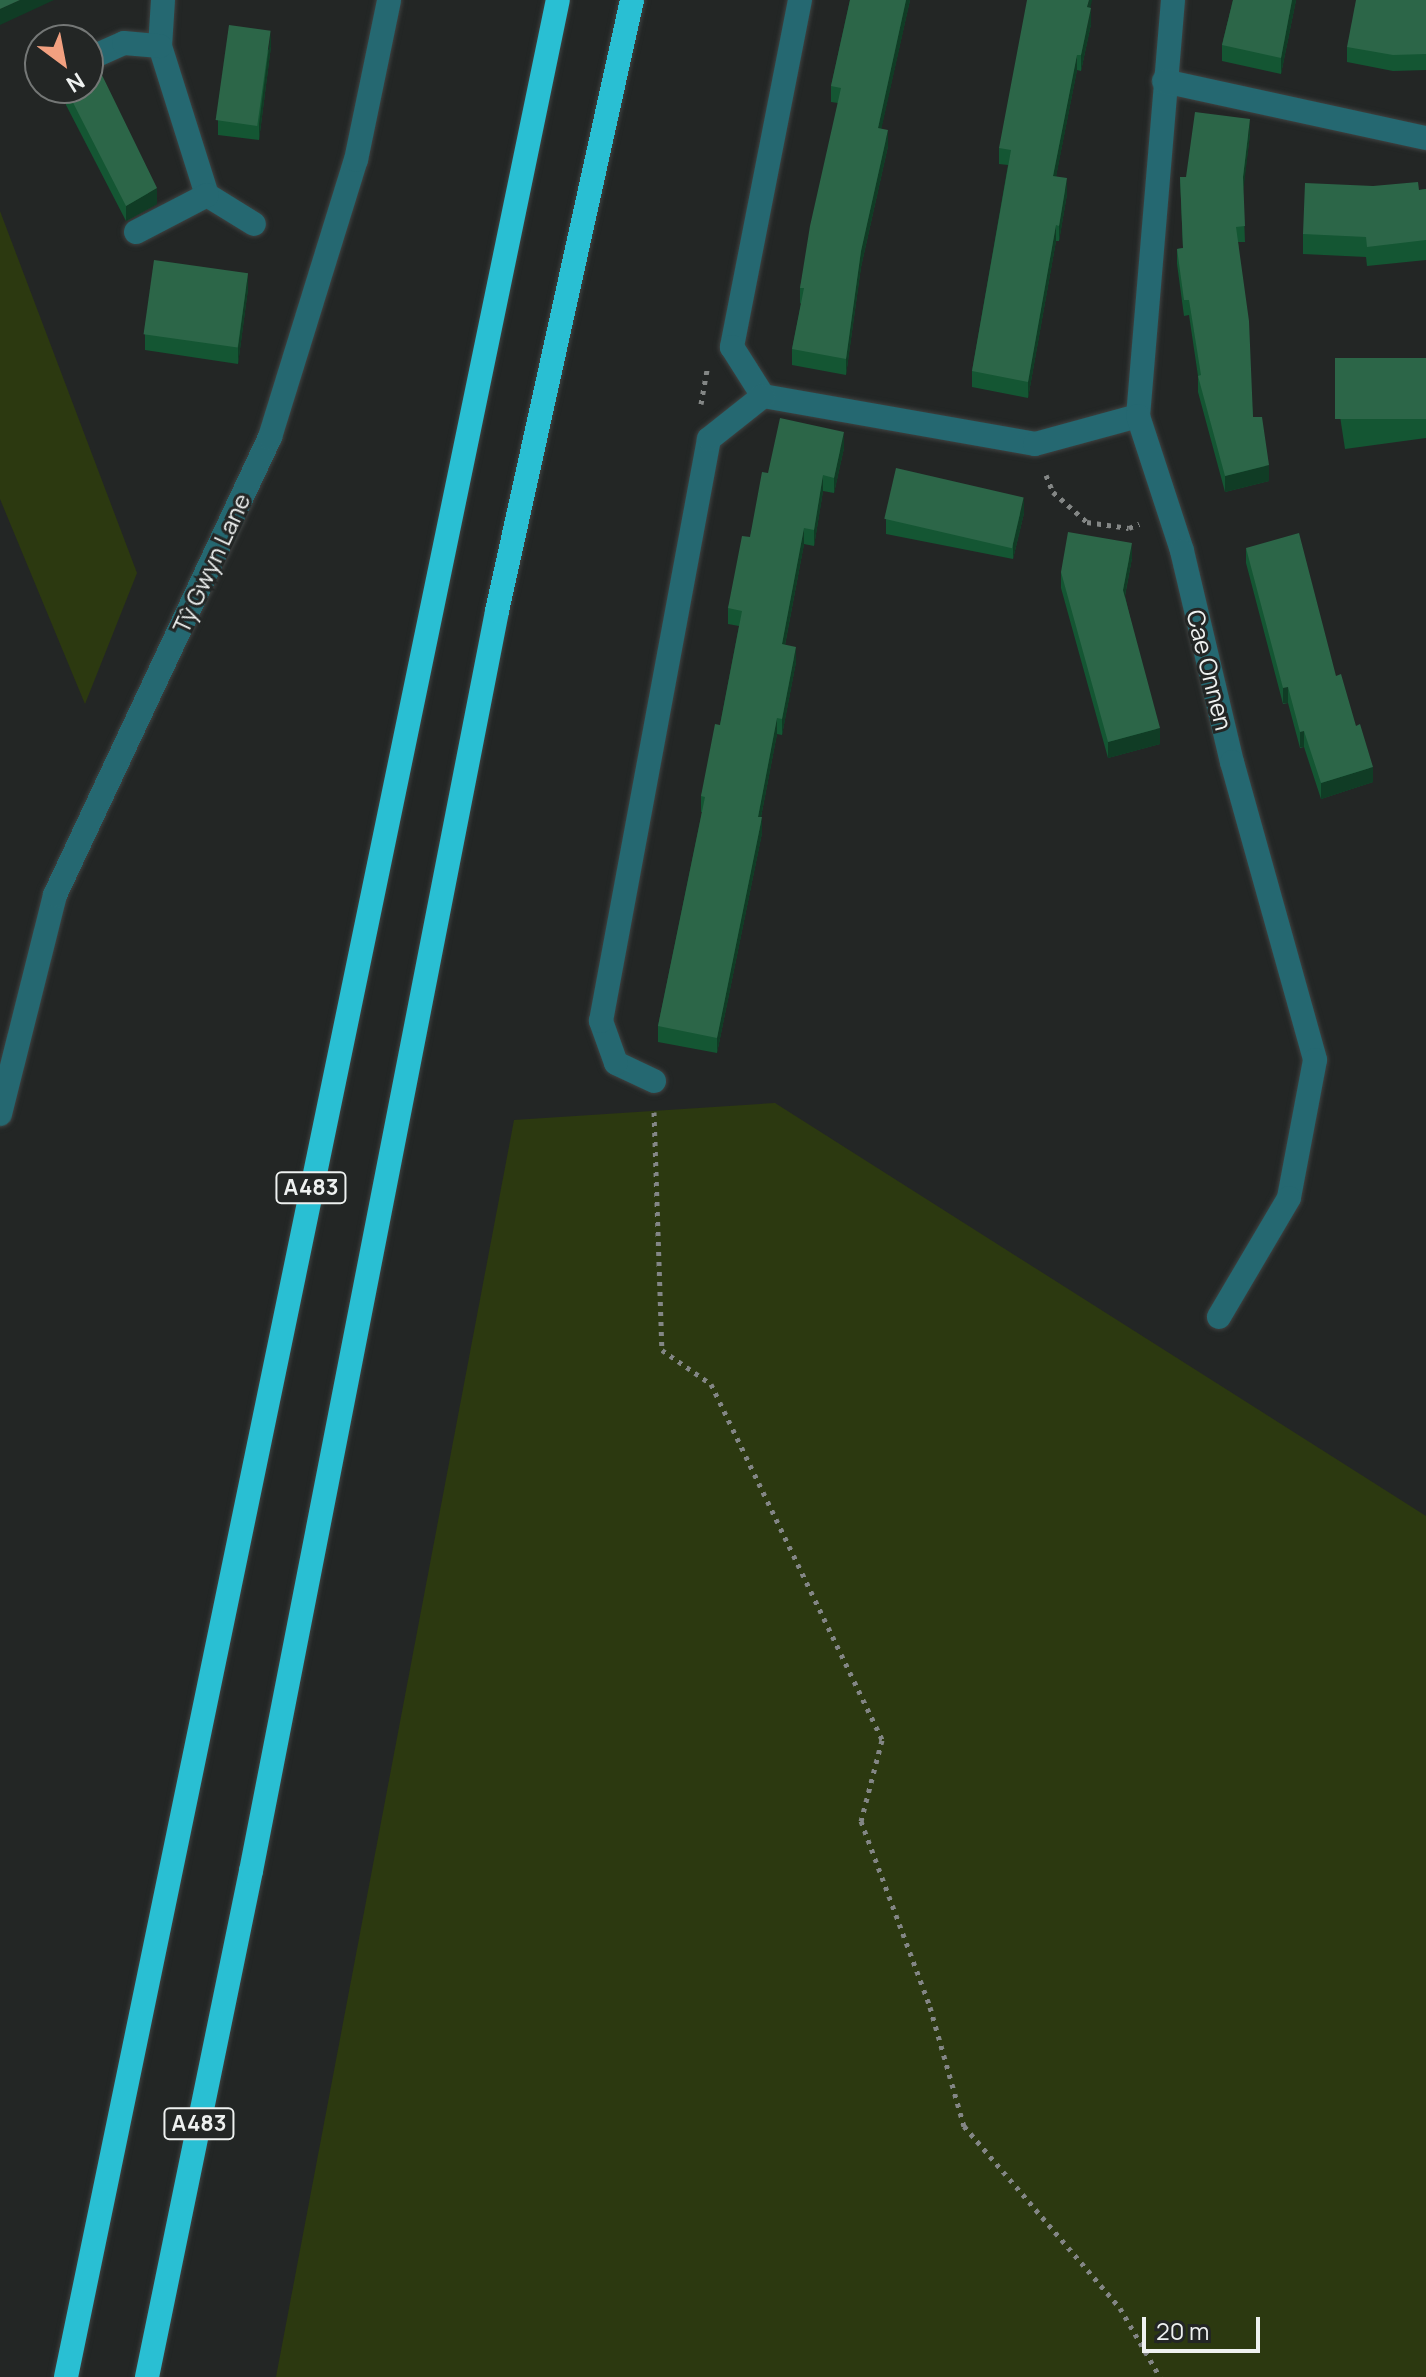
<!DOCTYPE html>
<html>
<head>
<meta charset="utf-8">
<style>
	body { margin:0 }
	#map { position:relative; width:1426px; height:2377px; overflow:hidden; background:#232625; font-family:Manrope,sans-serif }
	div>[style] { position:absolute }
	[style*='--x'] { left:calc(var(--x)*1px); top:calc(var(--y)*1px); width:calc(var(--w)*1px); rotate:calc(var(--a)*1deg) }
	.green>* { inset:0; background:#2c3910 }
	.path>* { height:5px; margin-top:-2.5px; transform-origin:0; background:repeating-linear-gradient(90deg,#838685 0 4px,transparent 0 10px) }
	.roads { filter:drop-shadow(0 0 2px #3f4241) drop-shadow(0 0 2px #3f4241) }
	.minor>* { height:24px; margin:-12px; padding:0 12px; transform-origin:12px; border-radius:12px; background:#256871 }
	.highway>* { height:24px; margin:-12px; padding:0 12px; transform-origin:12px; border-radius:12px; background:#29bfd3 }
	.wall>* { inset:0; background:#145633 }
	.shaded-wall>* { inset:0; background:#103c25; transform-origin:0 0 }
	.building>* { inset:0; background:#2c6648; transform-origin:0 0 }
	span { translate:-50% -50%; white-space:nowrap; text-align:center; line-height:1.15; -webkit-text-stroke:6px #232625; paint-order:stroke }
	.shield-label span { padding:2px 6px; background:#232625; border:2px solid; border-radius:6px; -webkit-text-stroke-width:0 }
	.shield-label { font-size:22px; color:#eef1f0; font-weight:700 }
	.street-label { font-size:24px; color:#eef1f0 }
	.north { position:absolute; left:24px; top:24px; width:80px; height:80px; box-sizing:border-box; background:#232625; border:2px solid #747776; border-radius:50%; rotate:148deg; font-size:22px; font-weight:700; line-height:32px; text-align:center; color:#eef1f0 }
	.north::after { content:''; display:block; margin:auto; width:28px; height:36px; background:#f2a080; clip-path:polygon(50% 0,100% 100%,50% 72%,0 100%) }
	.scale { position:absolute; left:1142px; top:2317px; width:118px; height:36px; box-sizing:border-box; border:4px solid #eef1f0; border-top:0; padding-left:10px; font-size:24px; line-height:28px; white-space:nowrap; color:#eef1f0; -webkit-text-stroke:6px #232625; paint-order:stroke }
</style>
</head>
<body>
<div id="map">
	<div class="green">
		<i style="clip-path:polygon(0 211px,137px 573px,85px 704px,0 499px)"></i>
		<i style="clip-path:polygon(775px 1103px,1426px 1516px,1426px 2377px,276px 2377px,514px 1120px)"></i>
	</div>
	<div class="path">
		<i style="--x:701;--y:404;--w:35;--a:-80"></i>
		<i style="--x:1046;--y:475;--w:18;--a:68"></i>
		<i style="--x:1053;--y:492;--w:45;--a:41.4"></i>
		<i style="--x:1087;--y:522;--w:42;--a:8.1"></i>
		<i style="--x:1129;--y:528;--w:11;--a:-22"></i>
		<i style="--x:654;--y:1112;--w:238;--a:88.1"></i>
		<i style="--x:662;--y:1350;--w:60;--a:34.8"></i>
		<i style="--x:711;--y:1384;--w:395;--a:64.3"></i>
		<i style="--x:882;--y:1740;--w:84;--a:104.5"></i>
		<i style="--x:861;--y:1821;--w:198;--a:69.6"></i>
		<i style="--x:930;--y:2007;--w:124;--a:74.1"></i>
		<i style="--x:964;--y:2126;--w:240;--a:49.4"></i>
		<i style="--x:1120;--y:2308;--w:80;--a:59.9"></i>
	</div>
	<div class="roads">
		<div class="minor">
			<i style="--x:163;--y:0;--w:46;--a:93.7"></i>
			<i style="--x:160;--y:46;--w:156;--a:72.5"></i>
			<i style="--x:207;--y:195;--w:55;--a:31.7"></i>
			<i style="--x:800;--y:0;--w:354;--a:101.1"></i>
			<i style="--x:732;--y:347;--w:58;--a:57.7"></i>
			<i style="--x:763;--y:396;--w:276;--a:10"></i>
			<i style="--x:1035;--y:444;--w:107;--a:-15.2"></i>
			<i style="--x:1173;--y:0;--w:417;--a:94.8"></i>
			<i style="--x:1138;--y:416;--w:142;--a:71.9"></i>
			<i style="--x:1182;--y:551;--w:217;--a:76.7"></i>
			<i style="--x:1232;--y:762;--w:309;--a:74.4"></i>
			<i style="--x:1315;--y:1060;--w:140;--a:100.7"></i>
			<i style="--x:1289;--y:1198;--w:138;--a:120.5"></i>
			<i style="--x:88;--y:59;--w:39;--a:-24"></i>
			<i style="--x:124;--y:43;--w:36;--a:5"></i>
			<i style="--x:1164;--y:81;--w:268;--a:12.3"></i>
			<i style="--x:136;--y:232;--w:80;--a:-27.5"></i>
			<i style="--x:654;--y:1081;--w:42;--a:-154.7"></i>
			<i style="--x:616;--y:1063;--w:45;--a:-109.7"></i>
			<i style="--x:601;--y:1021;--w:592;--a:-79.49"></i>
			<i style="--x:709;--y:439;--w:69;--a:-38.5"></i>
			<i style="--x:0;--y:1114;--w:226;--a:-75.9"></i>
			<i style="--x:55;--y:895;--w:506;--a:-64.85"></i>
			<i style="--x:270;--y:437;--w:290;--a:-72.8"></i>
			<i style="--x:356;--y:160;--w:163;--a:-78.3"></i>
		</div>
		<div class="highway">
			<i style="--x:66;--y:2377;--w:2427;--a:-78.31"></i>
			<i style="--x:147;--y:2377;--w:517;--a:-78.39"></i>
			<i style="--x:251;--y:1871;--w:1284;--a:-78.95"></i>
			<i style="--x:497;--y:611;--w:626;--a:-77.54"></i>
		</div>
	</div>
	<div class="wall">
		<i style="clip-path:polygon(850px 0,910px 0,881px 129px,888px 146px,861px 267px,846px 375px,792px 365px,792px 349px,801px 304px,800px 303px,800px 288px,838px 103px,831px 102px,831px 86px)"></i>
		<i style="clip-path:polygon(1233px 0,1296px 0,1281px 74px,1222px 61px,1222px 45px)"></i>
		<i style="clip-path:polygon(1426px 0,1426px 70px,1393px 71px,1347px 62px,1347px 47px)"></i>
		<i style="clip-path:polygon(1091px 24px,1081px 71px,1077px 70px,1056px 176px,1067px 194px,1059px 241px,1056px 241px,1028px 398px,972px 387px,972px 371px,1008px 165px,999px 164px,999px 148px)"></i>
		<i style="clip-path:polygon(271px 46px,259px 140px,218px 135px,218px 120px)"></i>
		<i style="clip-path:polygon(66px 89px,157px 204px,126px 221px,66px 105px)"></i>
		<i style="clip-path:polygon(1250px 134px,1243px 189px,1245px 242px,1238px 242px,1253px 417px,1269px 481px,1225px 492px,1198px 392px,1198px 376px,1189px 315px,1184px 316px,1177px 264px,1177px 249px,1183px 248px,1180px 177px,1186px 177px)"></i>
		<i style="clip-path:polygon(1426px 189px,1426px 260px,1367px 266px,1366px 257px,1303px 254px,1303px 234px,1419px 190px)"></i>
		<i style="clip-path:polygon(248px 289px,238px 364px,145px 350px,145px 334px)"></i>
		<i style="clip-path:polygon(1426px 358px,1426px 438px,1345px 449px,1336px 390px,1336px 370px)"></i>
		<i style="clip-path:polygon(844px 448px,834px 493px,823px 491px,814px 546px,804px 544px,785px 645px,796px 662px,782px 735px,777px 734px,761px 817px,762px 833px,717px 1053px,658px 1042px,658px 1026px,702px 812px,701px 812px,701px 796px,720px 725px,739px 626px,728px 624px,728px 608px,750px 537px,768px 473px)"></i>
		<i style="clip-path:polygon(1024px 513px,1013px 559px,886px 534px,886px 519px)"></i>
		<i style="clip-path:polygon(1246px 548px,1356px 726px,1373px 782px,1321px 799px,1304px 747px,1300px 748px,1288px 703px,1283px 704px,1246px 563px)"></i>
		<i style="clip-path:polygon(1132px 558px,1125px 596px,1160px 744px,1108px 758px,1061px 588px,1061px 572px)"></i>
	</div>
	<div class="shaded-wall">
		<i style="clip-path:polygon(20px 0,54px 0,0 25px,0 9px)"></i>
		<i style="clip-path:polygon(906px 0,910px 0,878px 144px,878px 128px)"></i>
		<i style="clip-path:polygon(1089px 0,1092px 0,1087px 23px,1087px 7px)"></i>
		<i style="clip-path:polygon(1292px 0,1296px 0,1281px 74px,1281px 58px)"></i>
		<i style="clip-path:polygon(1091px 8px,1091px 24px,1081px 71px,1081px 55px)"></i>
		<i style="clip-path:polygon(271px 31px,271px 46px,259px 140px,259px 124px)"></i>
		<i style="clip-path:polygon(1077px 55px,1077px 70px,1053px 192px,1053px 176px)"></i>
		<i style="clip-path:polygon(1250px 119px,1250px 134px,1243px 193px,1243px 177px)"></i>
		<i style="clip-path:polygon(888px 130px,888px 146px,861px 267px,846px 375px,846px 359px,861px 251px)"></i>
		<i style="clip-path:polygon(1067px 178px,1067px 194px,1059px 241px,1059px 226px)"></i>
		<i style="clip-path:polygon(157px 188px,157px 204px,126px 221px,126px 206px)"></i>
		<i style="clip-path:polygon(1056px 225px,1056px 241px,1028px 398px,1028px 382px)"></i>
		<i style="clip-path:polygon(248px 273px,248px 289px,238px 364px,238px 348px)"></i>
		<i style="clip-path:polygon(844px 432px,844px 448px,834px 493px,834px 478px)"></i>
		<i style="clip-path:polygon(1269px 465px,1269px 481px,1225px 492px,1225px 476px)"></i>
		<i style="clip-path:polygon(823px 475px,823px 491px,814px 546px,814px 530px)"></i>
		<i style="clip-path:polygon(1024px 497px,1024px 513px,1013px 559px,1013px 543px)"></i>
		<i style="clip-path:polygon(804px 528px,804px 544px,782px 660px,782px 644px)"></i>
		<i style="clip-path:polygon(1132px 543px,1132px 558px,1123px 605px,1123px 590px)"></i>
		<i style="clip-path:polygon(796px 647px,796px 662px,782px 735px,782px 719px)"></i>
		<i style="left:1288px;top:687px;width:16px;height:5px;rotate:90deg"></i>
		<i style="clip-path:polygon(777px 718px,777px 734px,758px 832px,758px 817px)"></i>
		<i style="clip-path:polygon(1160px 728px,1160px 744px,1108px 758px,1108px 742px)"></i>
		<i style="left:1304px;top:731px;width:16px;height:4px;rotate:90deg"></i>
		<i style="clip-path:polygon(1373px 767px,1373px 782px,1321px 799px,1321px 783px)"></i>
		<i style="clip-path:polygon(762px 817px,762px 833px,717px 1053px,717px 1038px)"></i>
	</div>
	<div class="building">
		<i style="clip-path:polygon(0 0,20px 0,0 9px)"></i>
		<i style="clip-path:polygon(850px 0,906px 0,878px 128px,888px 130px,861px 251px,846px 359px,792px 349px,804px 288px,800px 288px,810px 226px,841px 88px,831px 86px)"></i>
		<i style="clip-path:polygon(1027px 0,1089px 0,1087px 7px,1091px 8px,1081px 55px,1077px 55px,1053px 176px,1067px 178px,1059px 226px,1056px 225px,1028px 382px,972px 371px,1011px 150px,999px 148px)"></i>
		<i style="clip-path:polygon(1233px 0,1292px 0,1281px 58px,1222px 45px)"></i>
		<i style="clip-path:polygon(1356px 0,1426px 0,1426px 54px,1393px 55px,1347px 47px)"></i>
		<i style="left:229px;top:25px;width:42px;height:96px;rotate:8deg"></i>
		<i style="clip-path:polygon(100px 71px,157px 188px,126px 206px,66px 89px,88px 88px,88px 77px)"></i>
		<i style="clip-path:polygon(1195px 112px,1250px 119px,1243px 177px,1245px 226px,1236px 227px,1249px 321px,1253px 417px,1262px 417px,1269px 465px,1225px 476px,1198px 376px,1201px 375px,1189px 300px,1184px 300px,1177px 249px,1183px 248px,1180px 177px,1186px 177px)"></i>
		<i style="clip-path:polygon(1418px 182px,1419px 190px,1426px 189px,1426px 240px,1367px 247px,1366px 237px,1303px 234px,1305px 183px,1373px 186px)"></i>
		<i style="left:154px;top:260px;width:95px;height:75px;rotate:8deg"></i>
		<i style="left:1426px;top:358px;width:61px;height:91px;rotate:90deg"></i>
		<i style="clip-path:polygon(780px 418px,844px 432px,834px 478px,823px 475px,814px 530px,804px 528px,782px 644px,796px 647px,782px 719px,777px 718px,758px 817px,762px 817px,717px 1038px,658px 1026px,705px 797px,701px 796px,715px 724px,720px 725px,742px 611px,728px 608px,742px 536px,750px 537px,762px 472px,768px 473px)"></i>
		<i style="left:896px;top:468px;width:131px;height:52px;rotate:13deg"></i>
		<i style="clip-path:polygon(1068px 532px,1132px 543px,1123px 590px,1160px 728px,1108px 742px,1061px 572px)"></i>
		<i style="clip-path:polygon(1299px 533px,1336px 676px,1341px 674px,1356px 726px,1360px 724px,1373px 767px,1321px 783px,1304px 731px,1300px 732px,1288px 687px,1283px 688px,1246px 548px)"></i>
	</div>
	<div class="shield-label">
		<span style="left:311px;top:1188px">A483</span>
		<span style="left:199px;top:2124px">A483</span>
	</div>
	<div class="street-label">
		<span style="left:211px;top:563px;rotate:-65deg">Tŷ Gwyn Lane</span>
		<span style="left:1210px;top:670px;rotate:76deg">Cae Onnen</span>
	</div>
	<div class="north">N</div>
	<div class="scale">20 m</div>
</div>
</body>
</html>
